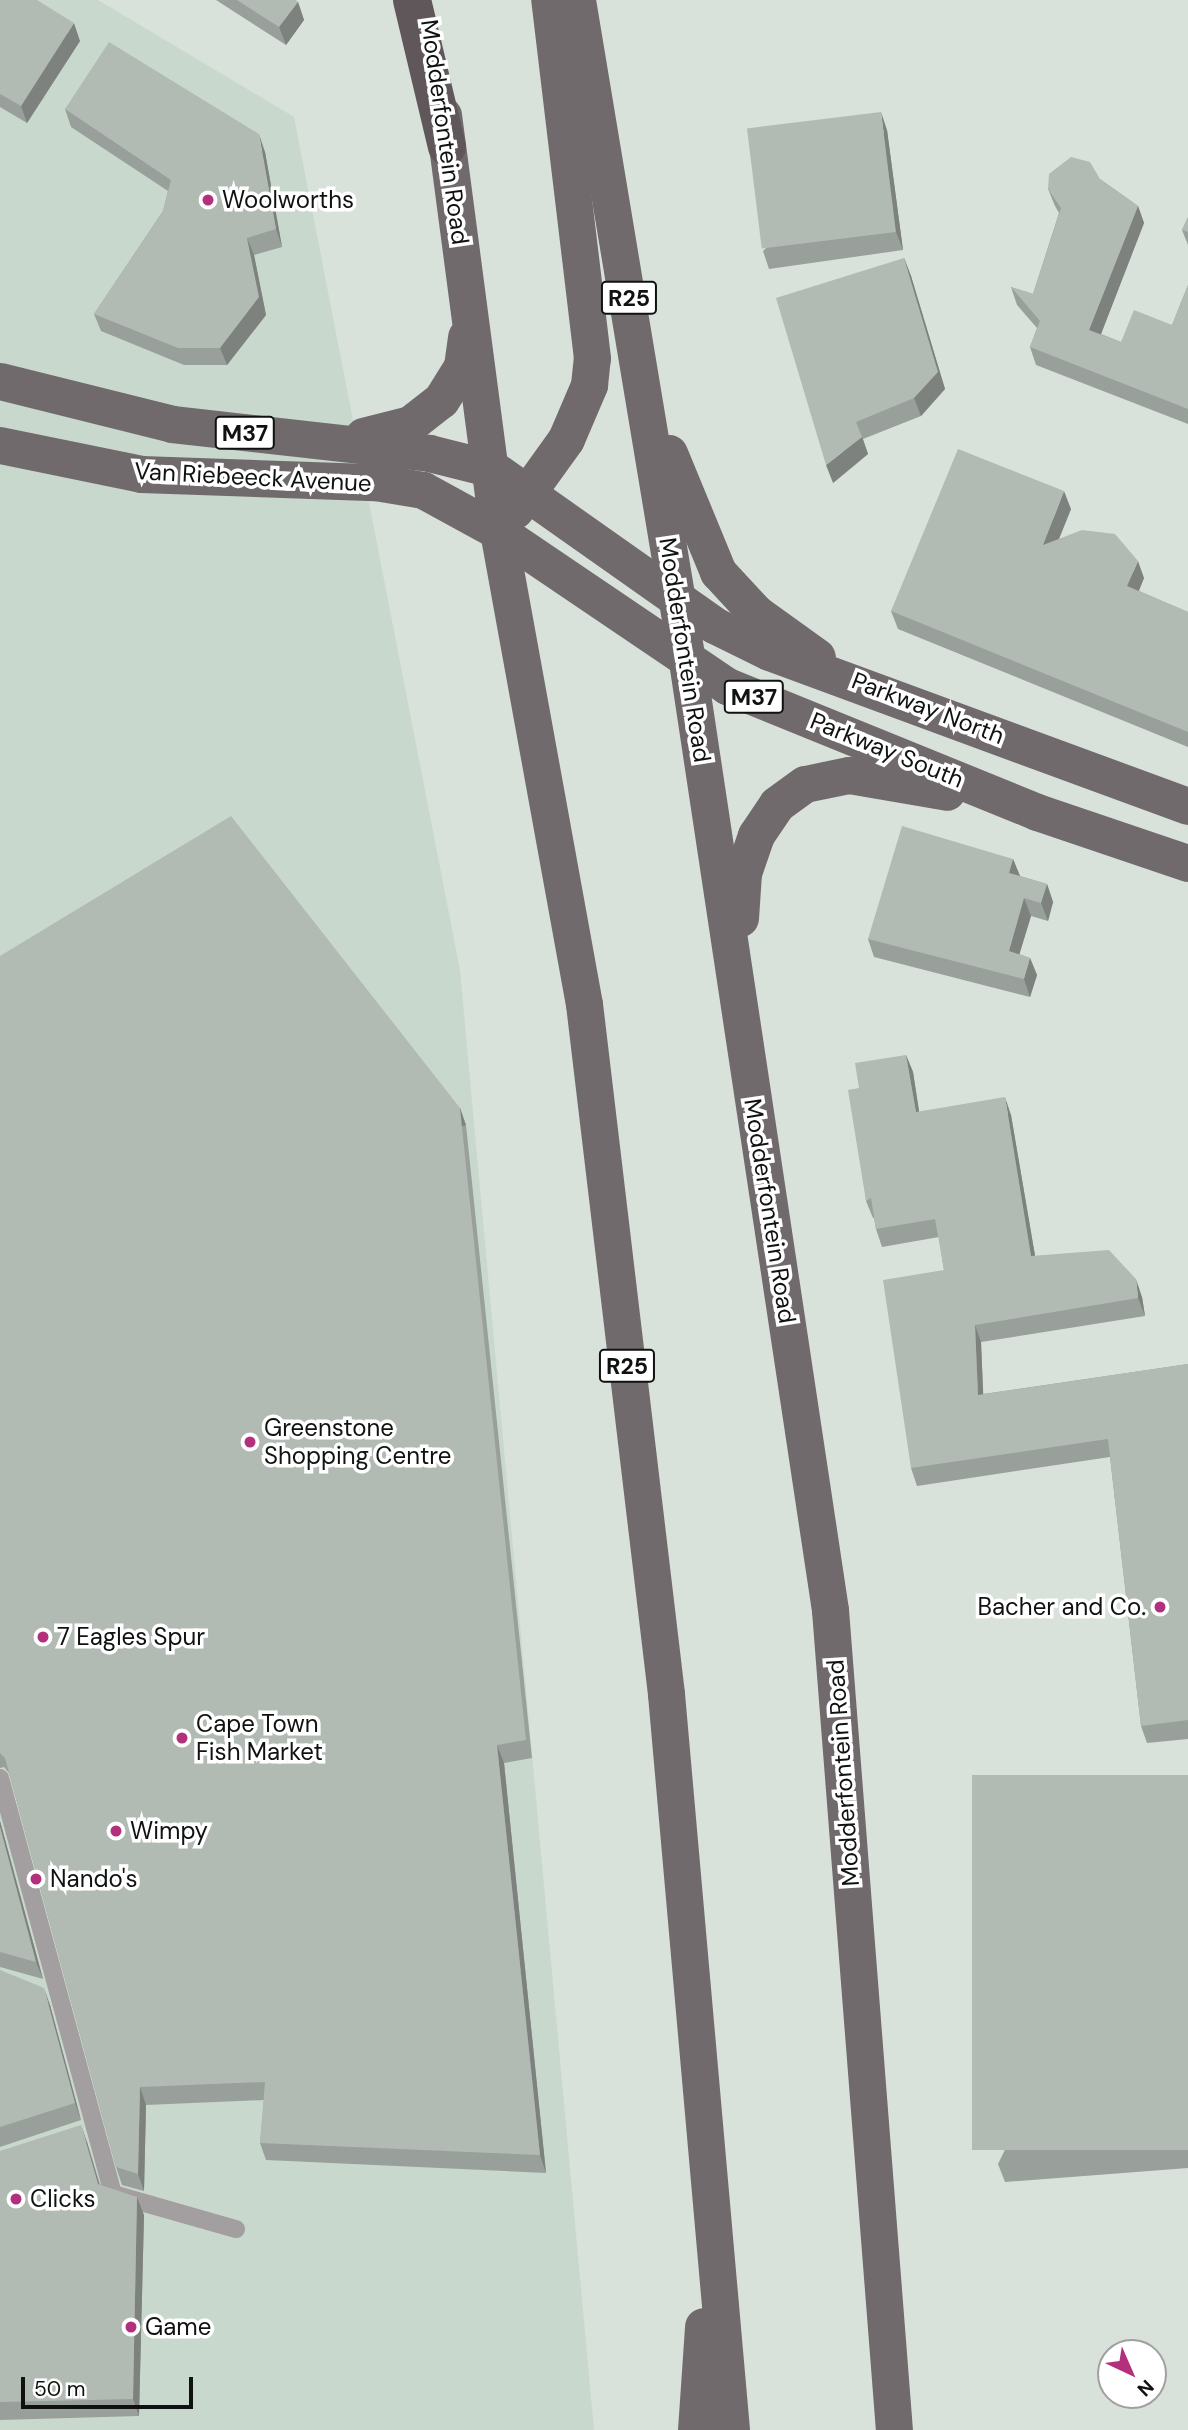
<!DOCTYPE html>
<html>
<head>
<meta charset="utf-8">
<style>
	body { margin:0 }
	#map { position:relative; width:1188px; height:2430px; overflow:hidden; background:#d9e1db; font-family:"DM Sans",sans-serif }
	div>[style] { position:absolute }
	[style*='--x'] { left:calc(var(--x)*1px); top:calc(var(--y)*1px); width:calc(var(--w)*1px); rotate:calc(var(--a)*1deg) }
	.built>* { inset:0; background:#c9d8cc }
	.pedestrian>* { height:18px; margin:-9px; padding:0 9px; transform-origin:9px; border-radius:9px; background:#a39fa0 }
	.primary>* { height:37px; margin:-18.5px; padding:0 18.5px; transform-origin:18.5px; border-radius:18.5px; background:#716a6d }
	.motorway>* { height:38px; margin:-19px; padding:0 19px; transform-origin:19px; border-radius:19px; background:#5f575a }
	.wall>* { inset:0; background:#99a09b }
	.shaded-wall>* { inset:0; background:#7d827e; transform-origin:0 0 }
	.building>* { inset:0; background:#b2bab4; transform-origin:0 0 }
	.dots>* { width:19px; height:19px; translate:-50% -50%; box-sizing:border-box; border:4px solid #fff; border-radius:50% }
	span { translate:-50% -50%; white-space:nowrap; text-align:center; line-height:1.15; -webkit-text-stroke:7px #fff; paint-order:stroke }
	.shield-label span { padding:2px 5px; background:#fff; border:2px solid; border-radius:5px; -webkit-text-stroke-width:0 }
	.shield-label { font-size:23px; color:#0f1210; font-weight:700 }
	.street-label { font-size:24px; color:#0f1210 }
	.poi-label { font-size:24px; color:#0f1210 }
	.left { translate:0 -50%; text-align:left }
	.right { translate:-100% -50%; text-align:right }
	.north { position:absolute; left:1097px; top:2339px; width:70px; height:70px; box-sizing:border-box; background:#fff; border:2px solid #9fa09f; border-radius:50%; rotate:136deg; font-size:19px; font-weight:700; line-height:28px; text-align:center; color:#0f1210 }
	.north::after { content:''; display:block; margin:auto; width:24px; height:32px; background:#b3317c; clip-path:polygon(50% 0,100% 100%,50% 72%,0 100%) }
	.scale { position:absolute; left:21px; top:2377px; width:172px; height:32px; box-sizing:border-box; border:4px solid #0f1210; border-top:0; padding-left:9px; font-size:21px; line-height:24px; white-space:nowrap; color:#0f1210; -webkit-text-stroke:5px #fff; paint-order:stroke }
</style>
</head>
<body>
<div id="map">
	<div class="built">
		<i style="clip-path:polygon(0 0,98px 0,294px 117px,460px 970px,594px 2430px,0 2430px)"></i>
	</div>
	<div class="pedestrian">
		<i style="--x:0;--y:1778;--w:431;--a:74.8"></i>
		<i style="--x:113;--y:2194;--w:128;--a:15.9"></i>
	</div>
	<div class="primary">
		<i style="--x:577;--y:0;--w:670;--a:80.55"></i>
		<i style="--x:687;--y:661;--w:960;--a:81.43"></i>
		<i style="--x:830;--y:1610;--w:822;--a:85.54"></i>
		<i style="--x:443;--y:115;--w:420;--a:82.5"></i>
		<i style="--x:498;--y:531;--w:481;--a:79.7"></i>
		<i style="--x:584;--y:1004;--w:695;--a:83.22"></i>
		<i style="--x:666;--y:1694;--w:739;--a:84.95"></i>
		<i style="--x:0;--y:381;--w:177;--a:14"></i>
		<i style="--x:172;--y:424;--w:259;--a:6.4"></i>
		<i style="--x:429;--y:453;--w:66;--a:14"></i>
		<i style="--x:493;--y:469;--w:271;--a:35.2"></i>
		<i style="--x:714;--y:625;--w:61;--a:26.1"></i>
		<i style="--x:769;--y:652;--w:446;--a:20.2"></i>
		<i style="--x:363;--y:436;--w:49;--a:-14.3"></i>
		<i style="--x:410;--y:424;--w:39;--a:-38"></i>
		<i style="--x:441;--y:400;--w:40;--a:-58"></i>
		<i style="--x:462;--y:366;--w:30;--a:-82"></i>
		<i style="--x:0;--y:445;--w:144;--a:11.6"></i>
		<i style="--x:141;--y:474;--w:234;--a:2"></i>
		<i style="--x:375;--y:482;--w:49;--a:9.5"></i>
		<i style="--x:423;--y:490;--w:85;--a:28.7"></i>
		<i style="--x:498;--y:531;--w:277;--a:34.1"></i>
		<i style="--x:727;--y:686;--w:335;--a:22.1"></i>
		<i style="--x:1037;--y:812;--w:159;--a:18.7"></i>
		<i style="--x:669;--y:453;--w:129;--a:67.6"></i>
		<i style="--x:718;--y:572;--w:56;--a:47.2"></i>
		<i style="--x:756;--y:613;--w:75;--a:35.8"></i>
		<i style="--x:515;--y:510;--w:87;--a:-54.3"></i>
		<i style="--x:566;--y:439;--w:59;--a:-66.9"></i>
		<i style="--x:589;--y:385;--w:27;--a:-84"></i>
		<i style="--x:592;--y:358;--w:361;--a:-96.8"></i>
		<i style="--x:740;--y:918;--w:45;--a:-86.2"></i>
		<i style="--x:743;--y:873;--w:40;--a:-71.1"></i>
		<i style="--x:756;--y:835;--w:37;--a:-56"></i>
		<i style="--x:777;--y:804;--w:34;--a:-36"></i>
		<i style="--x:805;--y:784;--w:45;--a:-11.6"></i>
		<i style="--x:849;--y:775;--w:99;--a:9.8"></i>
		<i style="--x:696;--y:2430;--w:104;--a:-86.1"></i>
	</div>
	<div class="motorway">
		<i style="--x:412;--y:0;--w:151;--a:76.6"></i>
	</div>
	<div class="wall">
		<i style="clip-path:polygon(0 0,80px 41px,27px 123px,0 107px)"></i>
		<i style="clip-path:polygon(216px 0,295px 0,298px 2px,304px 20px,286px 45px)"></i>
		<i style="clip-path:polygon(65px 109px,265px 152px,282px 247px,254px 255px,266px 315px,227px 365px,184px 365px,101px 331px,94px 314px,163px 211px,168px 191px,71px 127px)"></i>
		<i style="clip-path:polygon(887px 130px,903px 250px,769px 269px,763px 251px)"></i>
		<i style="clip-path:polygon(1100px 179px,1138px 206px,1144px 223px,1101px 334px,1121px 342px,1172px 325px,1188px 285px,1188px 424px,1036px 365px,1030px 347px,1037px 328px,1017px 305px,1011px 287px,1033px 294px,1059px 213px,1055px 206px,1048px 189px)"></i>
		<i style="clip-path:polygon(1188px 217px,1188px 245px,1182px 230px)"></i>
		<i style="clip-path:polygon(904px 258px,911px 276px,945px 389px,921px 416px,863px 439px,868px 454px,833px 483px)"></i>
		<i style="clip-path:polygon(1071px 509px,1059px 539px,1144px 578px,1139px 591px,1188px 612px,1188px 747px,898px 629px,891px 611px)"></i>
		<i style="clip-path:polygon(1013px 859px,1020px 876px,1047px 884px,1053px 902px,1048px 921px,1031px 916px,1019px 954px,1030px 958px,1037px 975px,1030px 997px,874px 957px,868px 939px)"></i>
		<i style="clip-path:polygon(0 956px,460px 1108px,466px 1125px,532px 1758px,504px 1763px,546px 2173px,266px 2160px,260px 2143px,264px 2100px,146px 2105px,144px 2191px,122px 2185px,116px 2167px,9px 1773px,4px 1767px,0 1768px)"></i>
		<i style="clip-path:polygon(906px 1055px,913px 1072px,919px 1112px,1011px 1115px,1035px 1256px,1142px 1297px,1145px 1316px,981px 1342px,983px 1394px,1188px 1364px,1188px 1739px,1147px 1743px,1141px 1726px,1110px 1457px,917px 1486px,911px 1468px,944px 1270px,939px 1237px,882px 1247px,876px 1229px,874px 1218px,873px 1218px,866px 1201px,859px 1088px)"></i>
		<i style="clip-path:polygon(1188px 1775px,1188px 2168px,1005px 2182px,998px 2164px)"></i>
		<i style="clip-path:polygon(0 1821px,43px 1979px,0 1967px)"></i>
		<i style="clip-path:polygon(0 1970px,50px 2005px,81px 2120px,0 2147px)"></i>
		<i style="clip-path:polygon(87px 2142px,100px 2184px,144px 2215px,139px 2416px,0 2420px,0 2151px)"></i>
	</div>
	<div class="shaded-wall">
		<i style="clip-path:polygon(298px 2px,304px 20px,286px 45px,279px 27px)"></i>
		<i style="clip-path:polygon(74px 23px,80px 41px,27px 123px,21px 106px)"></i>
		<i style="clip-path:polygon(881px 112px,887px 130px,903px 250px,896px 232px)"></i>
		<i style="clip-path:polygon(259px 134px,265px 152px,282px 247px,276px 229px)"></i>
		<i style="clip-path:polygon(1138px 206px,1144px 223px,1096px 347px,1089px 330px)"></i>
		<i style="clip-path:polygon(247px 238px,254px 255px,266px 315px,227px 365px,220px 348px)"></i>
		<i style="clip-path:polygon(904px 258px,911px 276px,945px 389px,921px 416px,914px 398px)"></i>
		<i style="clip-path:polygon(862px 437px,868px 454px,833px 483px,826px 465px)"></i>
		<i style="clip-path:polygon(1064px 491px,1071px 509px,1049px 563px,1043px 545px)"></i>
		<i style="clip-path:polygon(1138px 561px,1144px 578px,1133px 604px,1127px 586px)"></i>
		<i style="clip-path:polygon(1013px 859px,1020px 876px,1009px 873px)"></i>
		<i style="clip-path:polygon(1047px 884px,1053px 902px,1048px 921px,1041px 903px)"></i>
		<i style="clip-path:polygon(1024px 898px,1031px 916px,1015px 969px,1009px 951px)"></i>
		<i style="clip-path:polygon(1030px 958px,1037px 975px,1030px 997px,1024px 979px)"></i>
		<i style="clip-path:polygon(906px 1055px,913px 1072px,922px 1130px,916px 1112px)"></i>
		<i style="clip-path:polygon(1005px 1097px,1011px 1115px,1038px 1273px,1031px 1256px)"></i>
		<i style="left:460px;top:1108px;width:18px;height:635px;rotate:71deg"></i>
		<i style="clip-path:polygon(1136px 1279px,1142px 1297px,1145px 1316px,1138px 1298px)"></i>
		<i style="clip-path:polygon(975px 1325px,981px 1342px,984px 1412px,978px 1395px)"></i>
		<i style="clip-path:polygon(497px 1745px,504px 1763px,546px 2173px,540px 2155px)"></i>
		<i style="clip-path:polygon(0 1821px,43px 1979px,36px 1962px,0 1827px)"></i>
		<i style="clip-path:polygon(44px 1988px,50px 2005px,81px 2120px,75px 2103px)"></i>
		<i style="clip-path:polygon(140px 2087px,146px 2105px,144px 2191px,138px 2174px)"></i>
		<i style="clip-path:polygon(81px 2125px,87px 2142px,104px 2201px,98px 2184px)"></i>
		<i style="clip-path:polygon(137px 2197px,144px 2215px,139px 2416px,133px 2399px)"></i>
	</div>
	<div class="building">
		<i style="clip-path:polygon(0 0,37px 0,74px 23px,21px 106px,0 94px)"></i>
		<i style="clip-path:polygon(237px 0,295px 0,298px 2px,279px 27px)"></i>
		<i style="clip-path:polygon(109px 42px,259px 134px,276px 229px,247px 238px,259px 297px,220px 348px,178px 348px,94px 314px,163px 211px,171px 180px,65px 109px)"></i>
		<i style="left:881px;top:112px;width:121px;height:135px;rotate:83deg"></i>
		<i style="clip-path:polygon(1071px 157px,1090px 162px,1100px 179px,1138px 206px,1089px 330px,1121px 342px,1134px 310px,1172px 325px,1188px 285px,1188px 409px,1030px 347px,1040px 321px,1011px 287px,1033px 294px,1061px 208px,1048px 189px,1049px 174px)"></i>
		<i style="clip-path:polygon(1188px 217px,1188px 232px,1182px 230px)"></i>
		<i style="clip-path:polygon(904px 258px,938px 372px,914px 398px,856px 422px,862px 437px,826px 465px,776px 298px)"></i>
		<i style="clip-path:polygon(958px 449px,1064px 491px,1043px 545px,1082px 530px,1115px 534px,1138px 561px,1127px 586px,1188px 612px,1188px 732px,891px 611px)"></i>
		<i style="clip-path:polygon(231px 816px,460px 1108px,526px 1740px,497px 1745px,540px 2155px,260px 2143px,265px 2082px,140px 2087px,138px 2174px,116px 2167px,5px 1758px,0 1753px,0 956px)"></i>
		<i style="clip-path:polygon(902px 826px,1013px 859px,1009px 873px,1047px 884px,1041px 903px,1024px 898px,1009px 951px,1030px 958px,1024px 979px,868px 939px)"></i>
		<i style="clip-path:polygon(906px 1055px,916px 1112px,1005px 1097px,1031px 1256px,1109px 1250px,1136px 1279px,1138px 1298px,975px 1325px,978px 1395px,1188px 1364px,1188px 1720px,1141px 1726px,1108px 1439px,911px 1468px,883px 1280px,944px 1270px,935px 1219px,876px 1229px,871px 1198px,866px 1201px,848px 1090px,859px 1088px,855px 1063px)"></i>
		<i style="left:1188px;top:1775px;width:375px;height:216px;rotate:90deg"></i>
		<i style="clip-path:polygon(0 1827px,36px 1962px,0 1952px)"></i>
		<i style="clip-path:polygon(0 1970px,44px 1988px,75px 2103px,0 2127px)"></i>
		<i style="clip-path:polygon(81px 2125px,98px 2184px,137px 2197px,133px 2399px,0 2402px,0 2151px)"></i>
	</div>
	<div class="dots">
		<i style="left:208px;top:200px;background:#b3317c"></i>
		<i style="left:250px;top:1442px;background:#b3317c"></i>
		<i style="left:1160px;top:1607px;background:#b3317c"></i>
		<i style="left:43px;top:1637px;background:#b3317c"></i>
		<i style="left:182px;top:1738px;background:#b3317c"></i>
		<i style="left:116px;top:1831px;background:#b3317c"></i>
		<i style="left:36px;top:1879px;background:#b3317c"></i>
		<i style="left:16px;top:2199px;background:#b3317c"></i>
		<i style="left:131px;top:2327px;background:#b3317c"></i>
	</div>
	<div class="shield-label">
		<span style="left:629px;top:298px">R25</span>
		<span style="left:245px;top:433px">M37</span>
		<span style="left:754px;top:697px">M37</span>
		<span style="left:627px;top:1366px">R25</span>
	</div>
	<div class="street-label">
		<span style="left:445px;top:132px;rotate:82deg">Modderfontein Road</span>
		<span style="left:253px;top:477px;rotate:3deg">Van Riebeeck Avenue</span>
		<span style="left:685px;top:650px;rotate:81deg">Modderfontein Road</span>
		<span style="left:928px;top:708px;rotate:21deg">Parkway North</span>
		<span style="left:887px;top:750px;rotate:22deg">Parkway South</span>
		<span style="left:770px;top:1211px;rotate:81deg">Modderfontein Road</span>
		<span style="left:843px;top:1773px;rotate:-94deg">Modderfontein Road</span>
	</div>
	<div class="poi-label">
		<span class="left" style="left:222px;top:200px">Woolworths</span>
		<span class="left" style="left:264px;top:1442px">Greenstone<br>Shopping Centre</span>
		<span class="right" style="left:1146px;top:1607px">Bacher and Co.</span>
		<span class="left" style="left:57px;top:1637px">7 Eagles Spur</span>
		<span class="left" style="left:196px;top:1738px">Cape Town<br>Fish Market</span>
		<span class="left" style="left:130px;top:1831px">Wimpy</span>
		<span class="left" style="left:50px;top:1879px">Nando's</span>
		<span class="left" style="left:30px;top:2199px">Clicks</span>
		<span class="left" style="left:145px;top:2327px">Game</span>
	</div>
	<div class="north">N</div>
	<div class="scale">50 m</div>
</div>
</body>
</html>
